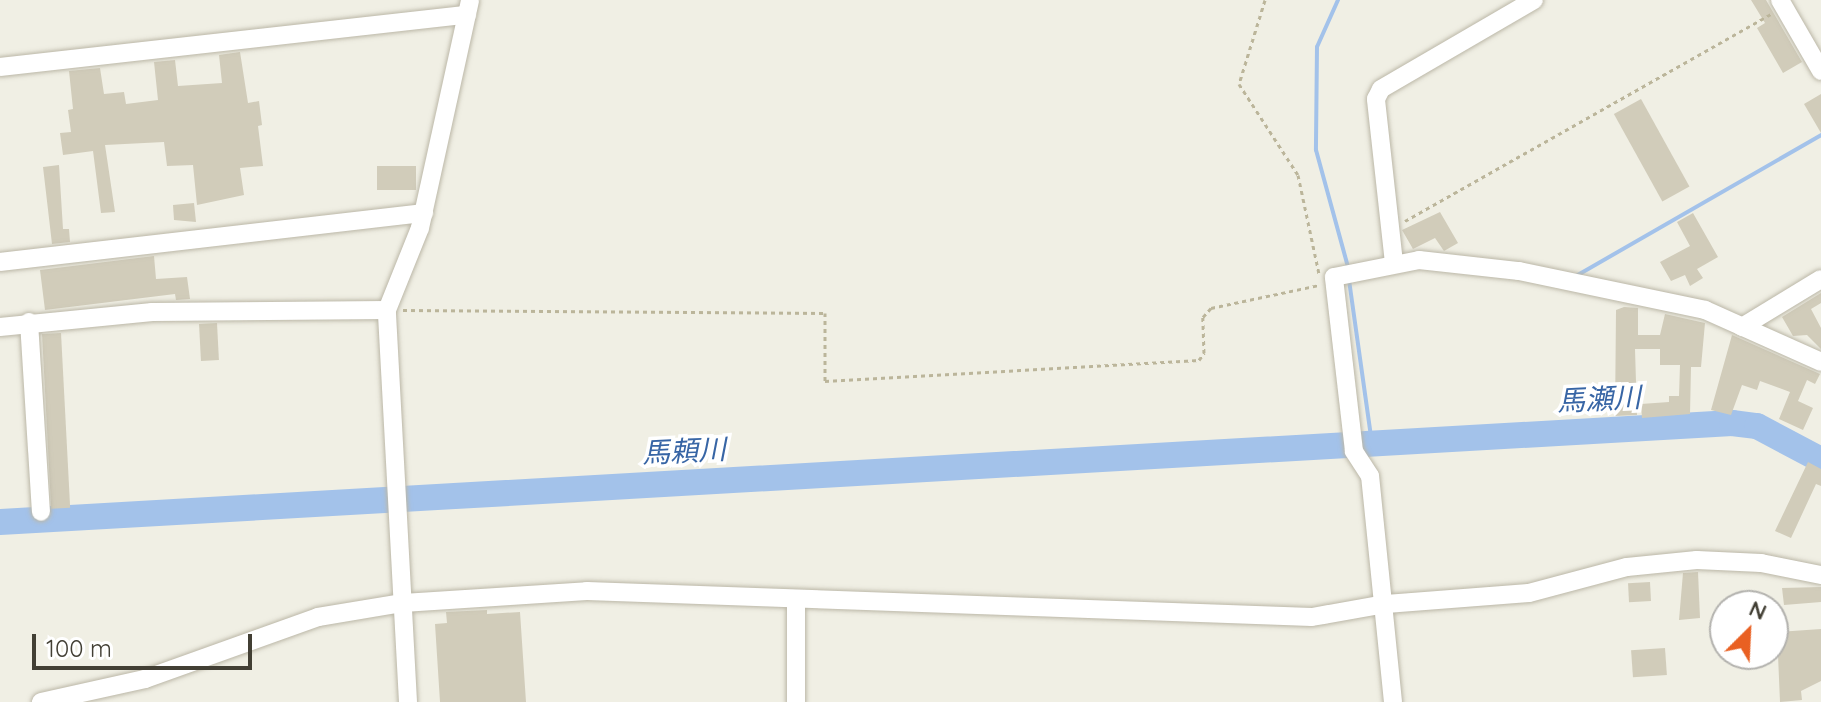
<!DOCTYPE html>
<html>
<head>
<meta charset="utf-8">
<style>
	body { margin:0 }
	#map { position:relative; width:1821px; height:702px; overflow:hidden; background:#f0efe4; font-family:Quicksand,"Noto Sans JP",sans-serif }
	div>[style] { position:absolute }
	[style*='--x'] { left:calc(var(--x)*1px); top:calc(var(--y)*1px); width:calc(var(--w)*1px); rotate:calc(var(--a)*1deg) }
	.stream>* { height:4px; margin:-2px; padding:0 2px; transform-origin:2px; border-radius:2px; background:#a3c2ea }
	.river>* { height:26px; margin:-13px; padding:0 13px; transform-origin:13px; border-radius:13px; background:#a3c2ea }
	.building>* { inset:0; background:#d1ccba; transform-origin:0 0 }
	.path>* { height:3px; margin-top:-1.5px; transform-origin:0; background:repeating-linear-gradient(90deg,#bbb59a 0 4px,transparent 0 8px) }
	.roads { filter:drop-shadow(0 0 2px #bbb7a7) drop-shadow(0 0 2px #bbb7a7) }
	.minor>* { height:18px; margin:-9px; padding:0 9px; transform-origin:9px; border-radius:9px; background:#fff }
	span { translate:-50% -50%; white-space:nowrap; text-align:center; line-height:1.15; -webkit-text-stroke:7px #fff; paint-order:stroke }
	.water-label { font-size:28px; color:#3765a5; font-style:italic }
	.north { position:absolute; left:1709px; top:590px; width:80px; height:80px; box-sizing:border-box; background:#fff; border:2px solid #b3b2ae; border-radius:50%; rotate:24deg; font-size:22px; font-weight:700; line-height:32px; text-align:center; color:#423f34 }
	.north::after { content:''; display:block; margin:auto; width:28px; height:36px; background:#e96022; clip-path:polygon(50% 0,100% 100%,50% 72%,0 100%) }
	.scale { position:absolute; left:32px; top:634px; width:220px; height:36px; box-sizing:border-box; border:4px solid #423f34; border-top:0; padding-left:10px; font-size:24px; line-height:28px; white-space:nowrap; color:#423f34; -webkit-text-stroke:6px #fff; paint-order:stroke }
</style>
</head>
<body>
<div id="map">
	<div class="stream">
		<i style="--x:1338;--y:0;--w:51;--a:114.1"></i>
		<i style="--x:1317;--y:47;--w:103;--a:90.6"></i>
		<i style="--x:1316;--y:150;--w:121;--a:74.7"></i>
		<i style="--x:1576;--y:276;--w:283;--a:-29.9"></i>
		<i style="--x:1349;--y:280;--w:166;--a:82"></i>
	</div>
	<div class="river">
		<i style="--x:0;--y:522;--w:1735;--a:-3.27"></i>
		<i style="--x:1732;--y:423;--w:25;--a:7"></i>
		<i style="--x:1757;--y:426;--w:72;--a:28"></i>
	</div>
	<div class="building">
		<i style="clip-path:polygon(1751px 0,1766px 0,1802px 62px,1783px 73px,1757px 28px,1765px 23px)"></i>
		<i style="clip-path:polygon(240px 52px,248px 103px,259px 101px,262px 125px,258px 126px,263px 166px,240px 168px,244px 195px,197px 205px,193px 165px,167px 166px,164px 142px,105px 145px,115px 212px,101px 213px,93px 151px,63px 155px,60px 133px,71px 132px,68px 110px,73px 109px,69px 71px,100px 68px,104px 94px,124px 92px,126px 104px,158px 100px,154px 62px,175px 60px,178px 86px,222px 83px,219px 55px)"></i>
		<i style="clip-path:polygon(1821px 94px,1821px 133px,1804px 104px)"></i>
		<i style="left:1641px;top:99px;width:100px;height:31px;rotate:61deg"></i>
		<i style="clip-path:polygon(59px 165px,63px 229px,69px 229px,70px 242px,52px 244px,43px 167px)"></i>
		<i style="left:416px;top:166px;width:24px;height:39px;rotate:90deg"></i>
		<i style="clip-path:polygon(194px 203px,196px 222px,174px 220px,173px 205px)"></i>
		<i style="clip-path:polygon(1440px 212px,1458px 243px,1444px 251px,1435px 238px,1413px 249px,1402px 230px)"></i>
		<i style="clip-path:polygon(1693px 213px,1718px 257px,1697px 269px,1703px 278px,1690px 286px,1685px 275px,1671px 281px,1660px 262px,1690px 246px,1677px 222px)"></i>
		<i style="clip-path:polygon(154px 256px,156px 279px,187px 277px,190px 299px,176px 300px,175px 294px,45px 310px,40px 270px)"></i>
		<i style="clip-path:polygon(1821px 293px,1821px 303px,1811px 309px,1821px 328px,1821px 349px,1807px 335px,1793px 336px,1782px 317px)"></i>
		<i style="clip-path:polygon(1624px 307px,1638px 308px,1638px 335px,1660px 335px,1665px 314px,1705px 323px,1701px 367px,1691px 367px,1690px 414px,1642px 418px,1641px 404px,1669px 402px,1669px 396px,1679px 396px,1680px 365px,1660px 365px,1660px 349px,1635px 349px,1637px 415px,1615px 416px,1616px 310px)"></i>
		<i style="left:217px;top:323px;width:37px;height:18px;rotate:87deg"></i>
		<i style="left:61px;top:333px;width:175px;height:19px;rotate:87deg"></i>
		<i style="clip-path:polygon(1732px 335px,1820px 374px,1815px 384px,1807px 380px,1798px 401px,1813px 408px,1803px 430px,1779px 419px,1790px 392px,1760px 381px,1757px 390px,1742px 385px,1731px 415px,1711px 410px)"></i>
		<i style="clip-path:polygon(1808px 462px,1821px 469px,1821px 486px,1816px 484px,1791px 538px,1775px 531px)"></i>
		<i style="clip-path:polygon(1698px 572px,1700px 618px,1679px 620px,1683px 573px)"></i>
		<i style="left:1650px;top:582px;width:19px;height:22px;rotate:87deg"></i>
		<i style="clip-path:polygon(1821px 587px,1821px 602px,1784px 605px,1782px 588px)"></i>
		<i style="clip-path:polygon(487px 610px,487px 614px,520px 612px,526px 702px,440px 702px,435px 624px,447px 623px,446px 612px)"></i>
		<i style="clip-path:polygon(1821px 629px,1821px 681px,1801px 691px,1802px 700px,1780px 702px,1777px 632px)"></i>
		<i style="left:1665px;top:648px;width:27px;height:34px;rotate:86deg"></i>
	</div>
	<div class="path">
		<i style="--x:1265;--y:0;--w:88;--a:107.2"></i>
		<i style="--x:1239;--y:84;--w:108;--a:57"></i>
		<i style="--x:1298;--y:175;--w:101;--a:78"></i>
		<i style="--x:1405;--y:221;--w:420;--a:-29.5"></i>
		<i style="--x:403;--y:310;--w:422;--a:0.4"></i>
		<i style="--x:825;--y:313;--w:68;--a:90"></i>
		<i style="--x:825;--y:381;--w:375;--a:-3.2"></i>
		<i style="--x:1199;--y:360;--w:9;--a:-54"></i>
		<i style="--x:1204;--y:353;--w:36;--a:-92"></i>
		<i style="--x:1203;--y:317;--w:12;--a:-48"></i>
		<i style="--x:1211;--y:308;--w:110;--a:-12"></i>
	</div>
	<div class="roads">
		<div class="minor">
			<i style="--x:1780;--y:0;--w:82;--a:60"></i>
			<i style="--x:0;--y:67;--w:470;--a:-6.4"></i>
			<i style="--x:0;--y:262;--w:427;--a:-6.6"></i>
			<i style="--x:1394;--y:263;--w:165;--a:-96.3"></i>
			<i style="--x:1376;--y:99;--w:11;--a:-63"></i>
			<i style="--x:1381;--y:89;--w:177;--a:-30.2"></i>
			<i style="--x:29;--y:322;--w:190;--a:86.4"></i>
			<i style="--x:0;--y:327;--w:153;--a:-5.6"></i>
			<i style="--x:152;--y:312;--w:235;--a:-0.5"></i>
			<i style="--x:1742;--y:327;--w:92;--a:-31.3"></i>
			<i style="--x:796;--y:602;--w:100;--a:90"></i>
			<i style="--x:41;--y:702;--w:107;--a:-12.5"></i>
			<i style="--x:145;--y:679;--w:184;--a:-19.7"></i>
			<i style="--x:318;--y:617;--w:86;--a:-9.4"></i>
			<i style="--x:403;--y:603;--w:184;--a:-3.7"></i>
			<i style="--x:587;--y:591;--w:725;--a:2.05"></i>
			<i style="--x:1312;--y:617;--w:75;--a:-10"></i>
			<i style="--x:1386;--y:604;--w:143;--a:-4.4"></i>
			<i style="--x:1529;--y:593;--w:101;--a:-14.9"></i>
			<i style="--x:1627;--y:567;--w:70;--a:-5.7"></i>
			<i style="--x:1697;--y:560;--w:64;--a:2.7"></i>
			<i style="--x:1761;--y:563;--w:61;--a:11.3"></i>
			<i style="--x:408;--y:702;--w:393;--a:-93.1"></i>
			<i style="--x:387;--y:310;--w:88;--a:-68.1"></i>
			<i style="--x:420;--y:228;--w:233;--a:-77.6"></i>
			<i style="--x:1393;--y:702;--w:227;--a:-95.8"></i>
			<i style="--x:1370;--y:476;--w:30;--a:-123"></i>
			<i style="--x:1354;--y:451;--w:175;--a:-96.6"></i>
			<i style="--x:1334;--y:277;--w:87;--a:-11.3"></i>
			<i style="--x:1419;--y:260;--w:101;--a:6.3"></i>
			<i style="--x:1519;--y:271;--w:190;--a:11.8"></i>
			<i style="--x:1705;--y:310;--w:127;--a:24.1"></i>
		</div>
	</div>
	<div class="water-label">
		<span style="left:1599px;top:399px;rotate:-3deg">馬瀬川</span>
		<span style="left:684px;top:451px;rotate:-3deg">馬頼川</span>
	</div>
	<div class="north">N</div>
	<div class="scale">100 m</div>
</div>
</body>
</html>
